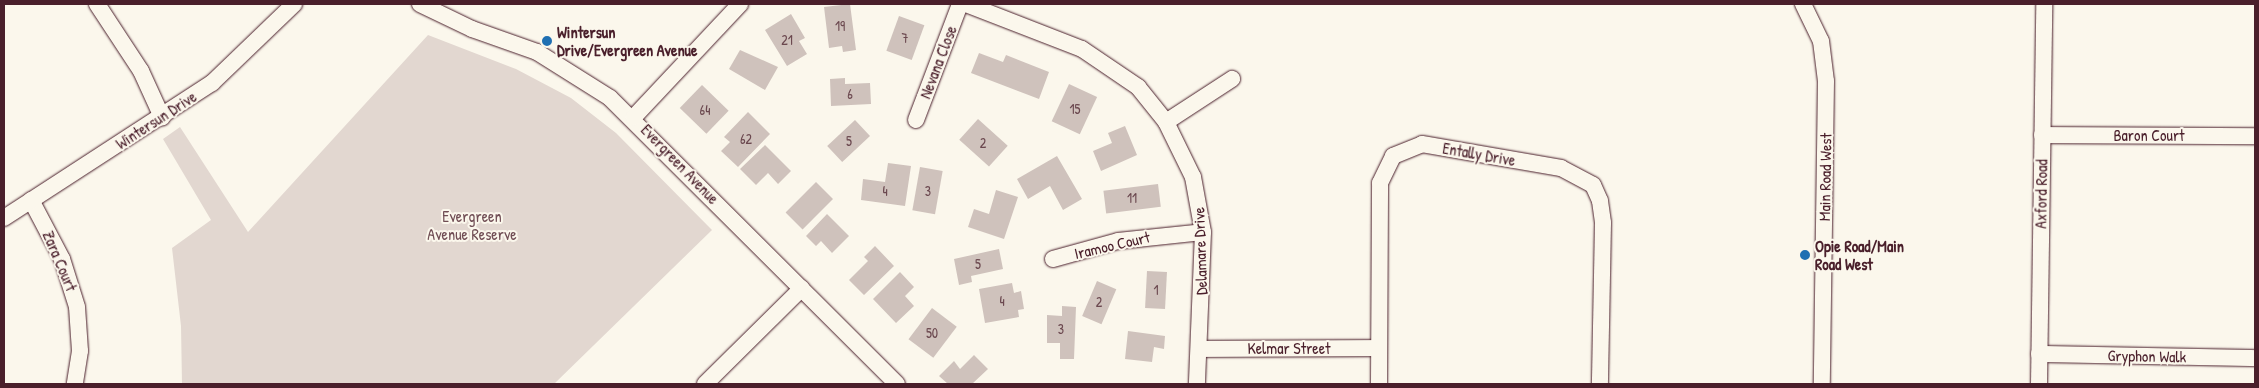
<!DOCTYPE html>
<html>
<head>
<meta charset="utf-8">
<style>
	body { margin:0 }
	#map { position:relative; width:2259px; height:388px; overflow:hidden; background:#fbf7ec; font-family:"Patrick Hand",sans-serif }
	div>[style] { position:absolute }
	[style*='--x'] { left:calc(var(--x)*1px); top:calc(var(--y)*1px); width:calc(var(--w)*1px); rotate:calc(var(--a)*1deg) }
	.green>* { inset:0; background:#e2d7d0 }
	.building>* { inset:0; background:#cfc2bc; transform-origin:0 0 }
	.roads { filter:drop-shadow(0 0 1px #4a1f2b) drop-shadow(0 0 1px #4a1f2b) }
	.street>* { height:16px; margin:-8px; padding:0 8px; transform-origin:8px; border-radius:8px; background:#fbf7ec }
	.dots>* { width:14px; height:14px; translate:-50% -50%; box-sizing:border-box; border:2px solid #fbf7ec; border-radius:50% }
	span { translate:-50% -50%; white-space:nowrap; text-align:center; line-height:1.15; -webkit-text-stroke:4px #fbf7ec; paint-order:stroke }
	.number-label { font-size:14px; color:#6b484f }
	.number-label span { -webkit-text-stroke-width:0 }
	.poi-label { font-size:16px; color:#4a1f2b; font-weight:700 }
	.left { translate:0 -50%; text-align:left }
	.street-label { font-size:16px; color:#4a1f2b }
	.park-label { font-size:16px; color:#704d54 }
	.frame { position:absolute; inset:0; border:5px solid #4a1f2b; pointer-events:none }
</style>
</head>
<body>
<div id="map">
	<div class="green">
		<i style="clip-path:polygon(428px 35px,516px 69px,571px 98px,616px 133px,712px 230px,554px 384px,182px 384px,181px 326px,172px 248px,211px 220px,163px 139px,180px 127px,248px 232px)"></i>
	</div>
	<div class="building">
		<i style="clip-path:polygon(850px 4px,856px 50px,843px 52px,842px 46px,829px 48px,824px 7px)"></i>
		<i style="clip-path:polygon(791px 14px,805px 38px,799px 41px,807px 54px,787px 66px,765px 30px)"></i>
		<i style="left:899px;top:16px;width:27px;height:37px;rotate:20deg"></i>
		<i style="clip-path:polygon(740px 50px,778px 67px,765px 90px,729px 69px)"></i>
		<i style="clip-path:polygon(979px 53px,1003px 62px,1006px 55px,1049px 72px,1039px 99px,971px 73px)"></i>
		<i style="clip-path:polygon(845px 78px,845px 84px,870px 83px,871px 104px,831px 106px,830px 79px)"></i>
		<i style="left:1069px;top:84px;width:31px;height:41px;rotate:25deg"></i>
		<i style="left:702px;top:85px;width:37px;height:32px;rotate:44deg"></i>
		<i style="clip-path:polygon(748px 112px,770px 134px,738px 167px,721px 151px,730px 142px,724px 137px)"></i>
		<i style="left:978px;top:119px;width:40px;height:28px;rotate:42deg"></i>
		<i style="left:855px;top:120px;width:22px;height:38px;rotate:47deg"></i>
		<i style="clip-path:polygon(1125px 126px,1137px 155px,1101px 171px,1093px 151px,1112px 143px,1108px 133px)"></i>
		<i style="clip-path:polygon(765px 145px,791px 171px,778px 184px,768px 173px,756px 185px,740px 169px)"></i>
		<i style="clip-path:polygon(1057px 156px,1082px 199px,1063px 210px,1050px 186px,1028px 199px,1017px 179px)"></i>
		<i style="clip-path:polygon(888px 163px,911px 166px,905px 206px,861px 200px,863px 179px,885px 182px)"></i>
		<i style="left:920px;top:167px;width:23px;height:44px;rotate:10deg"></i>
		<i style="left:816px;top:182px;width:24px;height:43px;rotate:45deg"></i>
		<i style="left:1158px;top:184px;width:23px;height:55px;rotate:83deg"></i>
		<i style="clip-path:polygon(996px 190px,1018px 197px,1004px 239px,968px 227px,974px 209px,989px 214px)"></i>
		<i style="clip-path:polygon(827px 214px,849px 236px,832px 253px,821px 241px,816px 246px,806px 236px)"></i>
		<i style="clip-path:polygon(875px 246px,894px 266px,864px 295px,849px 280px,868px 261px,864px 257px)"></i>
		<i style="clip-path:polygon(999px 249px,1003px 269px,971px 276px,972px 282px,959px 285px,954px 259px)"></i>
		<i style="left:1147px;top:271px;width:20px;height:37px;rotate:3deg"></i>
		<i style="clip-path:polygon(900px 272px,914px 287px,905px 296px,914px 306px,896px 323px,873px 299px)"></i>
		<i style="left:1097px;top:281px;width:21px;height:38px;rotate:23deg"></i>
		<i style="clip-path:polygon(1012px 283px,1014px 293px,1021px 291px,1024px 309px,1018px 310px,1019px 317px,985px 323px,979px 289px)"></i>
		<i style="clip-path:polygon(1062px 306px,1076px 307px,1074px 359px,1060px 359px,1060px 343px,1047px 343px,1047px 315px,1062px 316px)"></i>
		<i style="left:932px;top:308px;width:31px;height:39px;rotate:37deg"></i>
		<i style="clip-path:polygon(1128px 331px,1165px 336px,1164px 349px,1154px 347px,1152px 362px,1125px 359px)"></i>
		<i style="clip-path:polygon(974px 355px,988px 369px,972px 384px,948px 384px,939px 376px,954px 361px,960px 369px)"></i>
	</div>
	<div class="roads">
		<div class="street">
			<i style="--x:97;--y:4;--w:80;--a:56.7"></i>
			<i style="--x:141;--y:71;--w:51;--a:65.5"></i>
			<i style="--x:420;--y:4;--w:58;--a:25.7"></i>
			<i style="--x:472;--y:29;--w:69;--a:19.5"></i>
			<i style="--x:537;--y:52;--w:86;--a:32.2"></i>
			<i style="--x:610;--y:98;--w:405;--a:44.9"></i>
			<i style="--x:966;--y:4;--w:124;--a:21.2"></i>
			<i style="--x:1082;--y:49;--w:68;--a:34.2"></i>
			<i style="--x:1138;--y:87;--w:45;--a:51.3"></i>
			<i style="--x:1166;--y:122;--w:61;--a:63.9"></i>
			<i style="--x:1193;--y:177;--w:56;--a:79.7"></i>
			<i style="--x:1203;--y:232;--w:152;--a:92.3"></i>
			<i style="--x:1803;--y:4;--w:41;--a:64.1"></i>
			<i style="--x:1821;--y:41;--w:40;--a:82.9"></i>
			<i style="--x:1826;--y:81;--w:303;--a:90.8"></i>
			<i style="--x:634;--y:117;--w:155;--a:-46.8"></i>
			<i style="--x:916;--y:120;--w:124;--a:-69.2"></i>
			<i style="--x:1166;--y:122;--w:79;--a:-33.1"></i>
			<i style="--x:2042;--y:135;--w:213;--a:0.3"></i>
			<i style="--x:31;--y:200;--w:67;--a:62.3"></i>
			<i style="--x:62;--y:259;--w:50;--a:72.6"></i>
			<i style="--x:77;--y:307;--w:44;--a:86.1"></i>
			<i style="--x:80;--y:351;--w:33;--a:99"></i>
			<i style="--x:4;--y:218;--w:248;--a:-33"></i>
			<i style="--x:212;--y:83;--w:114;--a:-43.9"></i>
			<i style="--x:1053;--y:259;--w:67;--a:-15.5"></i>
			<i style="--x:1118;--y:241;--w:85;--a:-6"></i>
			<i style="--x:1200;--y:349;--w:179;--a:-0.3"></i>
			<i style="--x:2039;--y:354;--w:216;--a:1.1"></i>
			<i style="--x:705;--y:384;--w:136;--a:-44.7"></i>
			<i style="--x:1379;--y:384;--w:201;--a:-89.7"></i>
			<i style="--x:1380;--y:183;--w:30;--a:-64"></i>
			<i style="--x:1393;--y:156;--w:31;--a:-22"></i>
			<i style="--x:1422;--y:144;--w:141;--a:9.8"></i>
			<i style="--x:1561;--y:168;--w:36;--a:28"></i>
			<i style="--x:1593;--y:185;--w:17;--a:66"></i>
			<i style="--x:1600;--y:201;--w:22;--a:82"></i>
			<i style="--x:1603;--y:223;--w:161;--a:91.1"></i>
			<i style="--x:2039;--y:384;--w:380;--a:-89.2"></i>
		</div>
	</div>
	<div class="dots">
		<i style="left:547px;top:41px;background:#1f6fb2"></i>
		<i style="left:1805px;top:255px;background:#1f6fb2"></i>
	</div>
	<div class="number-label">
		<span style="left:840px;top:26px">19</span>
		<span style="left:905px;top:38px">7</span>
		<span style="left:787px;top:40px">21</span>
		<span style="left:850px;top:94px">6</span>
		<span style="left:1075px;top:109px">15</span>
		<span style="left:705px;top:110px">64</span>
		<span style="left:746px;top:139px">62</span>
		<span style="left:849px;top:141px">5</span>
		<span style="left:983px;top:143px">2</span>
		<span style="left:885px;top:191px">4</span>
		<span style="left:928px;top:191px">3</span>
		<span style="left:1132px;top:198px">11</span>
		<span style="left:978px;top:264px">5</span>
		<span style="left:1156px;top:290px">1</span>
		<span style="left:1002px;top:301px">4</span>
		<span style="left:1099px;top:302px">2</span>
		<span style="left:1061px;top:329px">3</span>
		<span style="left:932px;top:333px">50</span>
	</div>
	<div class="poi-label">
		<span class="left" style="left:557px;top:41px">Wintersun<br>Drive/Evergreen Avenue</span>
		<span class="left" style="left:1815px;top:255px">Opie Road/Main<br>Road West</span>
	</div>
	<div class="street-label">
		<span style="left:938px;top:62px;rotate:-69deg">Nevana Close</span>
		<span style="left:156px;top:120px;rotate:-33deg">Wintersun Drive</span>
		<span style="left:2149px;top:135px">Baron Court</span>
		<span style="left:1479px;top:154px;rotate:10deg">Entally Drive</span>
		<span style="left:680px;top:164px;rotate:46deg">Evergreen Avenue</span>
		<span style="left:1825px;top:177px;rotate:-89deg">Main Road West</span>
		<span style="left:2041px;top:194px;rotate:-89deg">Axford Road</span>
		<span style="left:1112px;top:245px;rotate:-13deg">Iramoo Court</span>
		<span style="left:1200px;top:251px;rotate:-92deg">Delamare Drive</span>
		<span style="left:60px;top:261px;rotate:67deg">Zara Court</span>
		<span style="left:1289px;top:348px">Kelmar Street</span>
		<span style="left:2147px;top:356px;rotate:1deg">Gryphon Walk</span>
	</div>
	<div class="park-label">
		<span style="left:472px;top:225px">Evergreen<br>Avenue Reserve</span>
	</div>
	<div class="frame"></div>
</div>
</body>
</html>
